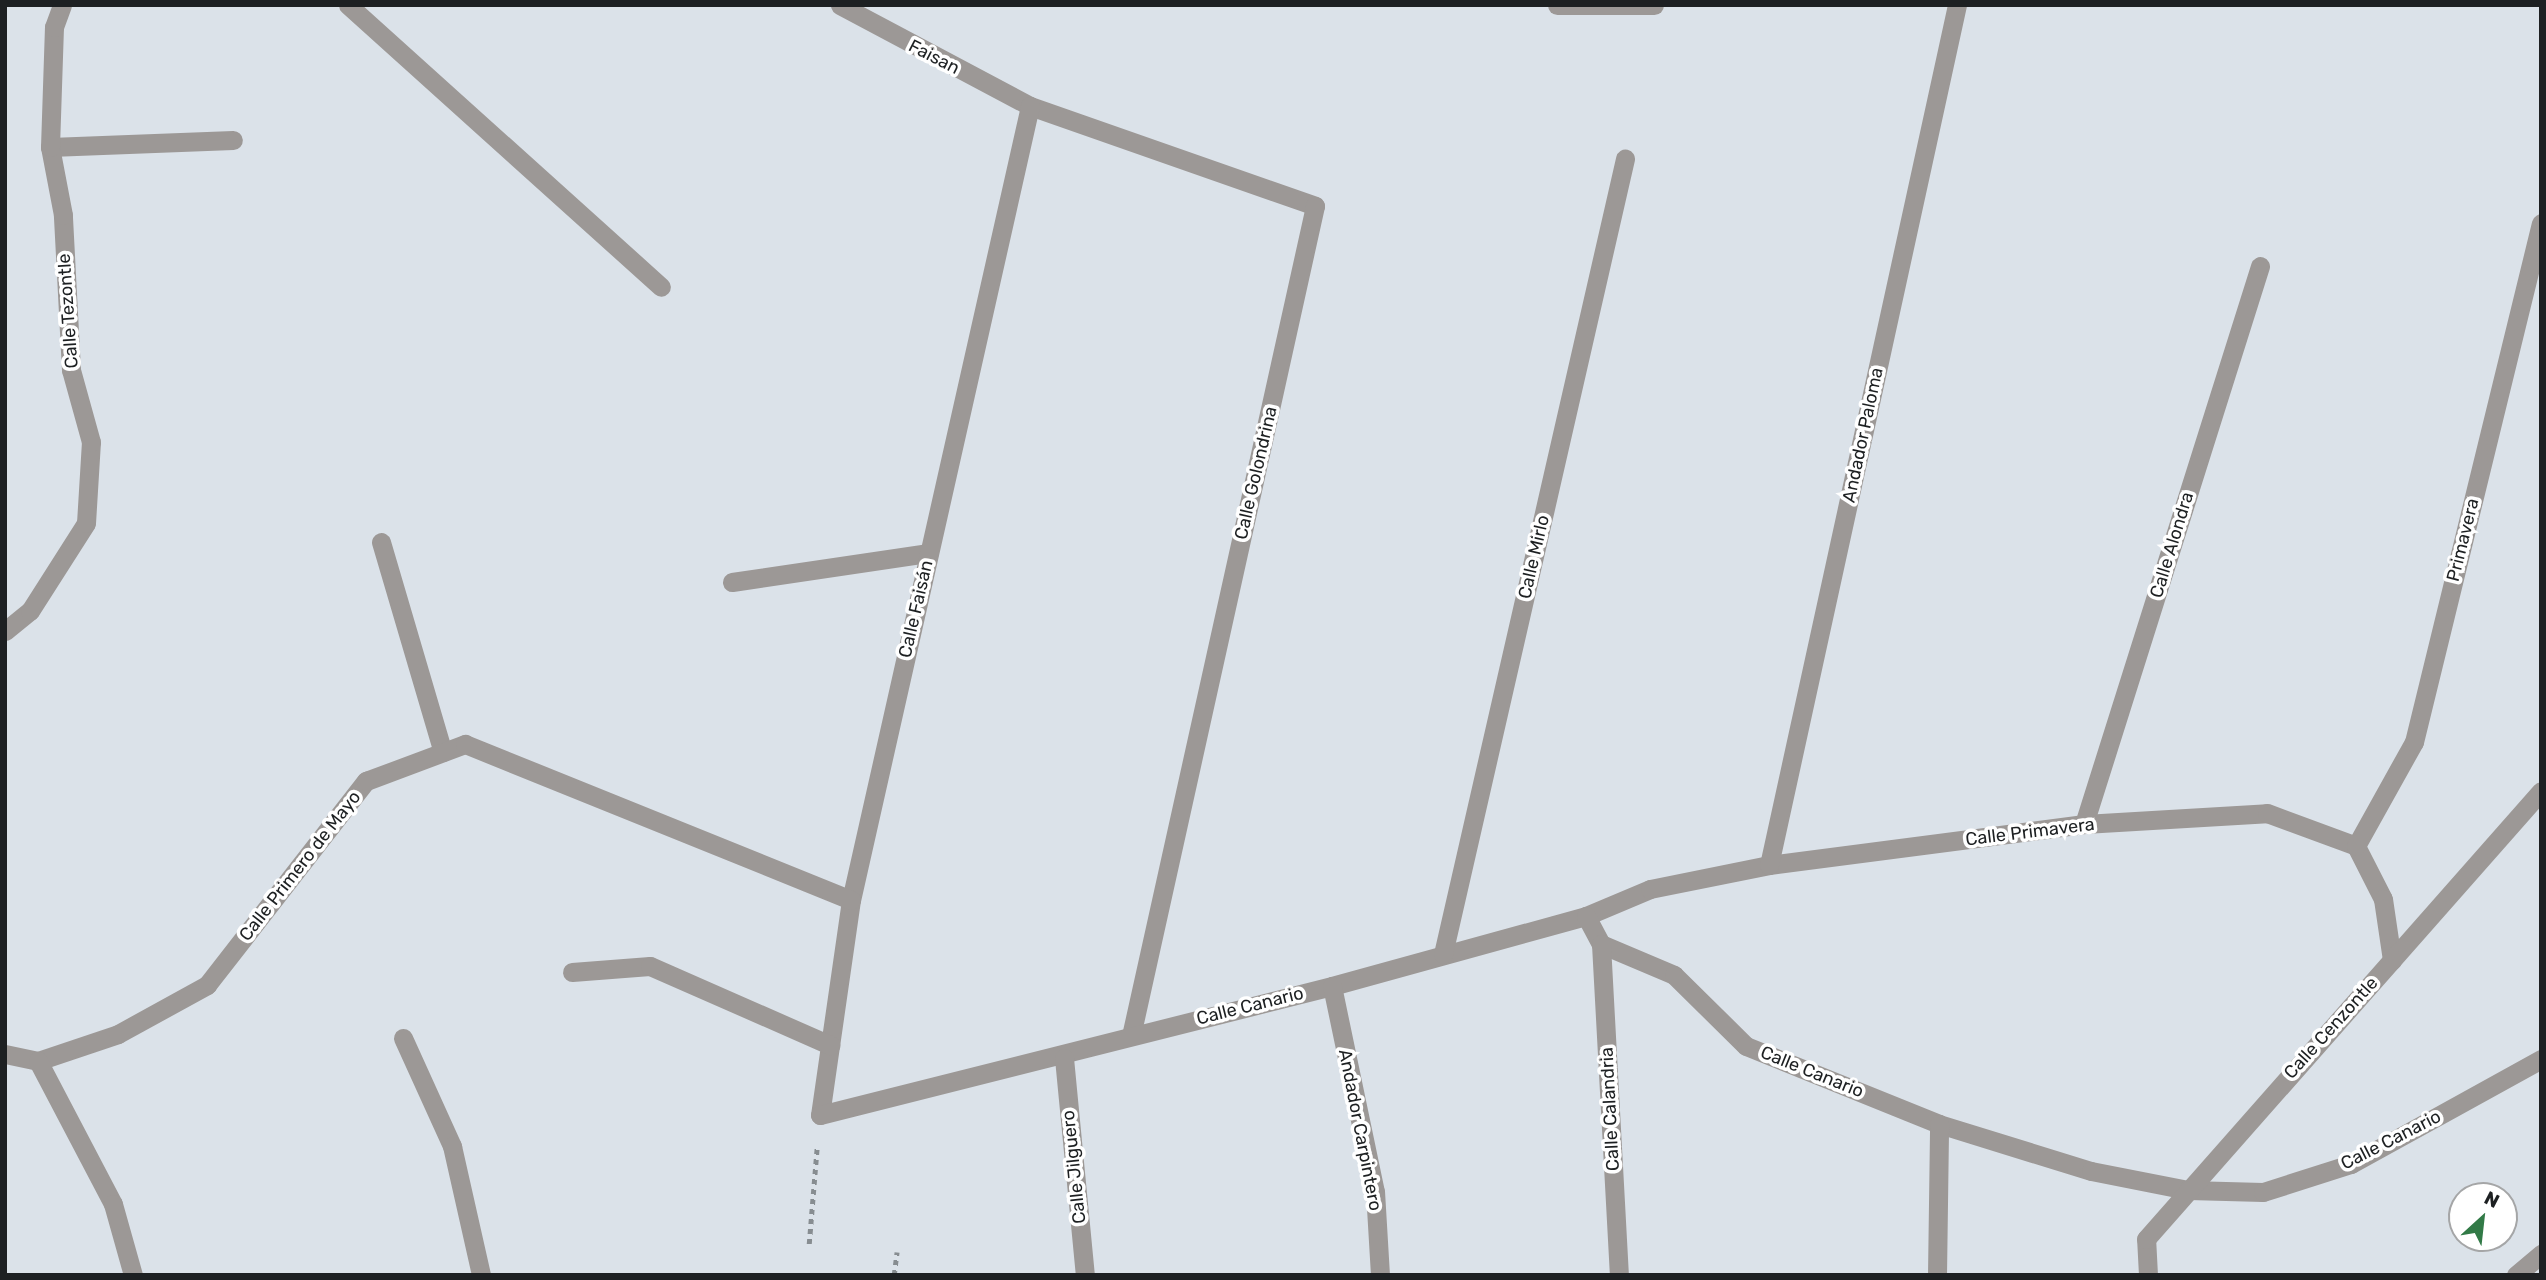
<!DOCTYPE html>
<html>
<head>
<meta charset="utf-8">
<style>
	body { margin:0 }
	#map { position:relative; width:2546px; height:1280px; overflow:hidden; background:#dbe2e9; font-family:Rubik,sans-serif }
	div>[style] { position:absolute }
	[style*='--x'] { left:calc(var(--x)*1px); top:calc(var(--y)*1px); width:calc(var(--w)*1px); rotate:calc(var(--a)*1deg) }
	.path>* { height:4.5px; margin-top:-2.25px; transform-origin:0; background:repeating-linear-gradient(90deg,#878d91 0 5px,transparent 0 10px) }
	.service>* { height:19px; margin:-9.5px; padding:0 9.5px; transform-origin:9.5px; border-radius:9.5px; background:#9c9896 }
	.minor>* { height:19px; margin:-9.5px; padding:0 9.5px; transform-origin:9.5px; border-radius:9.5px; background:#9c9896 }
	.tertiary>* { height:19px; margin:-9.5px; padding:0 9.5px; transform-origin:9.5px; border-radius:9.5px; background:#9c9896 }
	span { translate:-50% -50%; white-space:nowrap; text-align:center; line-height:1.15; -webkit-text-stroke:7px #fff; paint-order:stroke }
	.street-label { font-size:18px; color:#1d2022 }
	.frame { position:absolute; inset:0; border:7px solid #1d2022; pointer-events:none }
	.north { position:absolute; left:2448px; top:1182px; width:70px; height:70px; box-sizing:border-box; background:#fff; border:2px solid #a5a6a7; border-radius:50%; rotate:27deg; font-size:19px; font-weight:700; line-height:28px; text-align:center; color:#1d2022 }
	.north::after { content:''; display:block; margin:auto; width:24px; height:32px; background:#327a47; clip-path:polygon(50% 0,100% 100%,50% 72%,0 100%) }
</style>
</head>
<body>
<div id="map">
	<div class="path">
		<i style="--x:809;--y:1244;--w:97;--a:-85.3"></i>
		<i style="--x:894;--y:1275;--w:23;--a:-83"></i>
	</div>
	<div class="service">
		<i style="--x:381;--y:542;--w:219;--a:73.6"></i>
		<i style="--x:732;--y:582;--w:199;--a:-8.4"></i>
	</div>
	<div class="minor">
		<i style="--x:348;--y:5;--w:421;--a:42"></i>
		<i style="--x:840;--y:5;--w:215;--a:28"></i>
		<i style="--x:1030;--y:106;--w:302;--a:19.3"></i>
		<i style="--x:1315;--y:206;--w:850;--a:102.5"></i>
		<i style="--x:1557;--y:5;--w:97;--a:0"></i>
		<i style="--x:1030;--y:106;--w:814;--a:102.7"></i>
		<i style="--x:851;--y:900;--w:217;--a:98.2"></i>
		<i style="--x:820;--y:1115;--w:528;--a:-14.14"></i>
		<i style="--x:1332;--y:986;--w:263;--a:-15.4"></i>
		<i style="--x:1586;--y:916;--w:69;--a:-22.9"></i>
		<i style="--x:1650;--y:889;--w:121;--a:-11.4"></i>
		<i style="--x:1769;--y:865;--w:318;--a:-7.4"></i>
		<i style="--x:2084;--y:824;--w:183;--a:-3.4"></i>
		<i style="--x:2267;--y:813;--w:95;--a:20.3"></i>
		<i style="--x:2356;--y:846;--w:59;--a:63"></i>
		<i style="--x:2383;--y:899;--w:62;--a:81.6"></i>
		<i style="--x:50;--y:147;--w:183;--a:-2.2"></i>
		<i style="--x:5;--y:631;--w:32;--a:-39"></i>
		<i style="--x:30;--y:611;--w:104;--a:-57.5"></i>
		<i style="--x:86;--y:523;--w:81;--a:-86.5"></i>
		<i style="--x:91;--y:442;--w:75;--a:-105.5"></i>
		<i style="--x:71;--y:370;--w:155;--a:-93"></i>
		<i style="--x:63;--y:215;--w:69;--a:-100.8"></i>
		<i style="--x:50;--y:147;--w:120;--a:-88.1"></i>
		<i style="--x:54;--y:27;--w:23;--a:-70"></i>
		<i style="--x:2084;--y:824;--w:585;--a:-72.49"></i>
		<i style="--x:2356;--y:846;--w:119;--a:-60.9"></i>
		<i style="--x:2414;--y:742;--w:534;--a:-76.25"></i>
		<i style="--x:1769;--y:865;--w:880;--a:-77.67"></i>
		<i style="--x:1586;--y:916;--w:32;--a:62"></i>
		<i style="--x:1601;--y:944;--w:79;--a:23"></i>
		<i style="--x:1674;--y:975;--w:101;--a:44.6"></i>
		<i style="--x:1746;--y:1046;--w:208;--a:22"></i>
		<i style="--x:1939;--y:1124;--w:159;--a:17.2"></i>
		<i style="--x:2091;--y:1171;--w:99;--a:11.1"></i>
		<i style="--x:2188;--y:1190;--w:75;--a:1.5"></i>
		<i style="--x:2263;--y:1192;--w:92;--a:-17.7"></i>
		<i style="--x:2351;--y:1164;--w:217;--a:-28.9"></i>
		<i style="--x:1601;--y:944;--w:331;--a:86.9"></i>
		<i style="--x:1443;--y:954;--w:816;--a:-77.11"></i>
		<i style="--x:572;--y:972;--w:78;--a:-4.4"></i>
		<i style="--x:650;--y:966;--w:197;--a:23.7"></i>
		<i style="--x:1332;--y:986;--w:209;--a:78.2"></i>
		<i style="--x:1375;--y:1191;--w:84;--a:86.6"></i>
		<i style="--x:403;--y:1038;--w:119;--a:65.6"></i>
		<i style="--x:452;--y:1146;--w:132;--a:77.3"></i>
		<i style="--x:1064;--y:1058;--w:218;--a:84.5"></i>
		<i style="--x:38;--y:1061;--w:84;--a:-18.6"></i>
		<i style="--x:118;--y:1034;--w:102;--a:-28.8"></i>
		<i style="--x:207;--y:985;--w:259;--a:-52.1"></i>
		<i style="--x:366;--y:781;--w:106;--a:-20.5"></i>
		<i style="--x:465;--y:744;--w:416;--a:22"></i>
		<i style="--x:1937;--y:1275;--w:151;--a:-89.2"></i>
		<i style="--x:2148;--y:1275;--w:36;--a:-93"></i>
		<i style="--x:2146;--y:1239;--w:597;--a:-48.6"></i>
	</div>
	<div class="tertiary">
		<i style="--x:5;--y:1054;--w:34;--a:12"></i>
		<i style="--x:38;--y:1061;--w:161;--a:62.3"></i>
		<i style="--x:113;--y:1204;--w:74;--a:74.3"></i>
		<i style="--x:2516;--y:1275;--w:33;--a:-40"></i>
	</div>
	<div class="street-label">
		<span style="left:934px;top:57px;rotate:27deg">Faisan</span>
		<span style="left:68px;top:311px;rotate:-94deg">Calle Tezontle</span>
		<span style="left:1863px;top:435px;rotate:-78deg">Andador Paloma</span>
		<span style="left:1256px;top:473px;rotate:-77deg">Calle Golondrina</span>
		<span style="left:2463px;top:540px;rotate:-76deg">Primavera</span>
		<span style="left:2172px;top:545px;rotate:-73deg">Calle Alondra</span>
		<span style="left:1534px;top:557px;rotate:-77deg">Calle Mirlo</span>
		<span style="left:916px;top:609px;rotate:-77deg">Calle Faisán</span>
		<span style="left:2030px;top:832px;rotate:-7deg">Calle Primavera</span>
		<span style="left:300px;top:866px;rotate:-52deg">Calle Primero de Mayo</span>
		<span style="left:1250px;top:1006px;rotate:-14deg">Calle Canario</span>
		<span style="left:2331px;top:1028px;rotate:-48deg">Calle Cenzontle</span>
		<span style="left:1812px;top:1072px;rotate:22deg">Calle Canario</span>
		<span style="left:1610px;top:1109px;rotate:-93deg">Calle Calandria</span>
		<span style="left:1360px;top:1130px;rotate:79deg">Andador Carpintero</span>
		<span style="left:2391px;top:1140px;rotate:-27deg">Calle Canario</span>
		<span style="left:1074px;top:1167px;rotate:-96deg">Calle Jilguero</span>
	</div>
	<div class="frame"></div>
	<div class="north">N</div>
</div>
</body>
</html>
